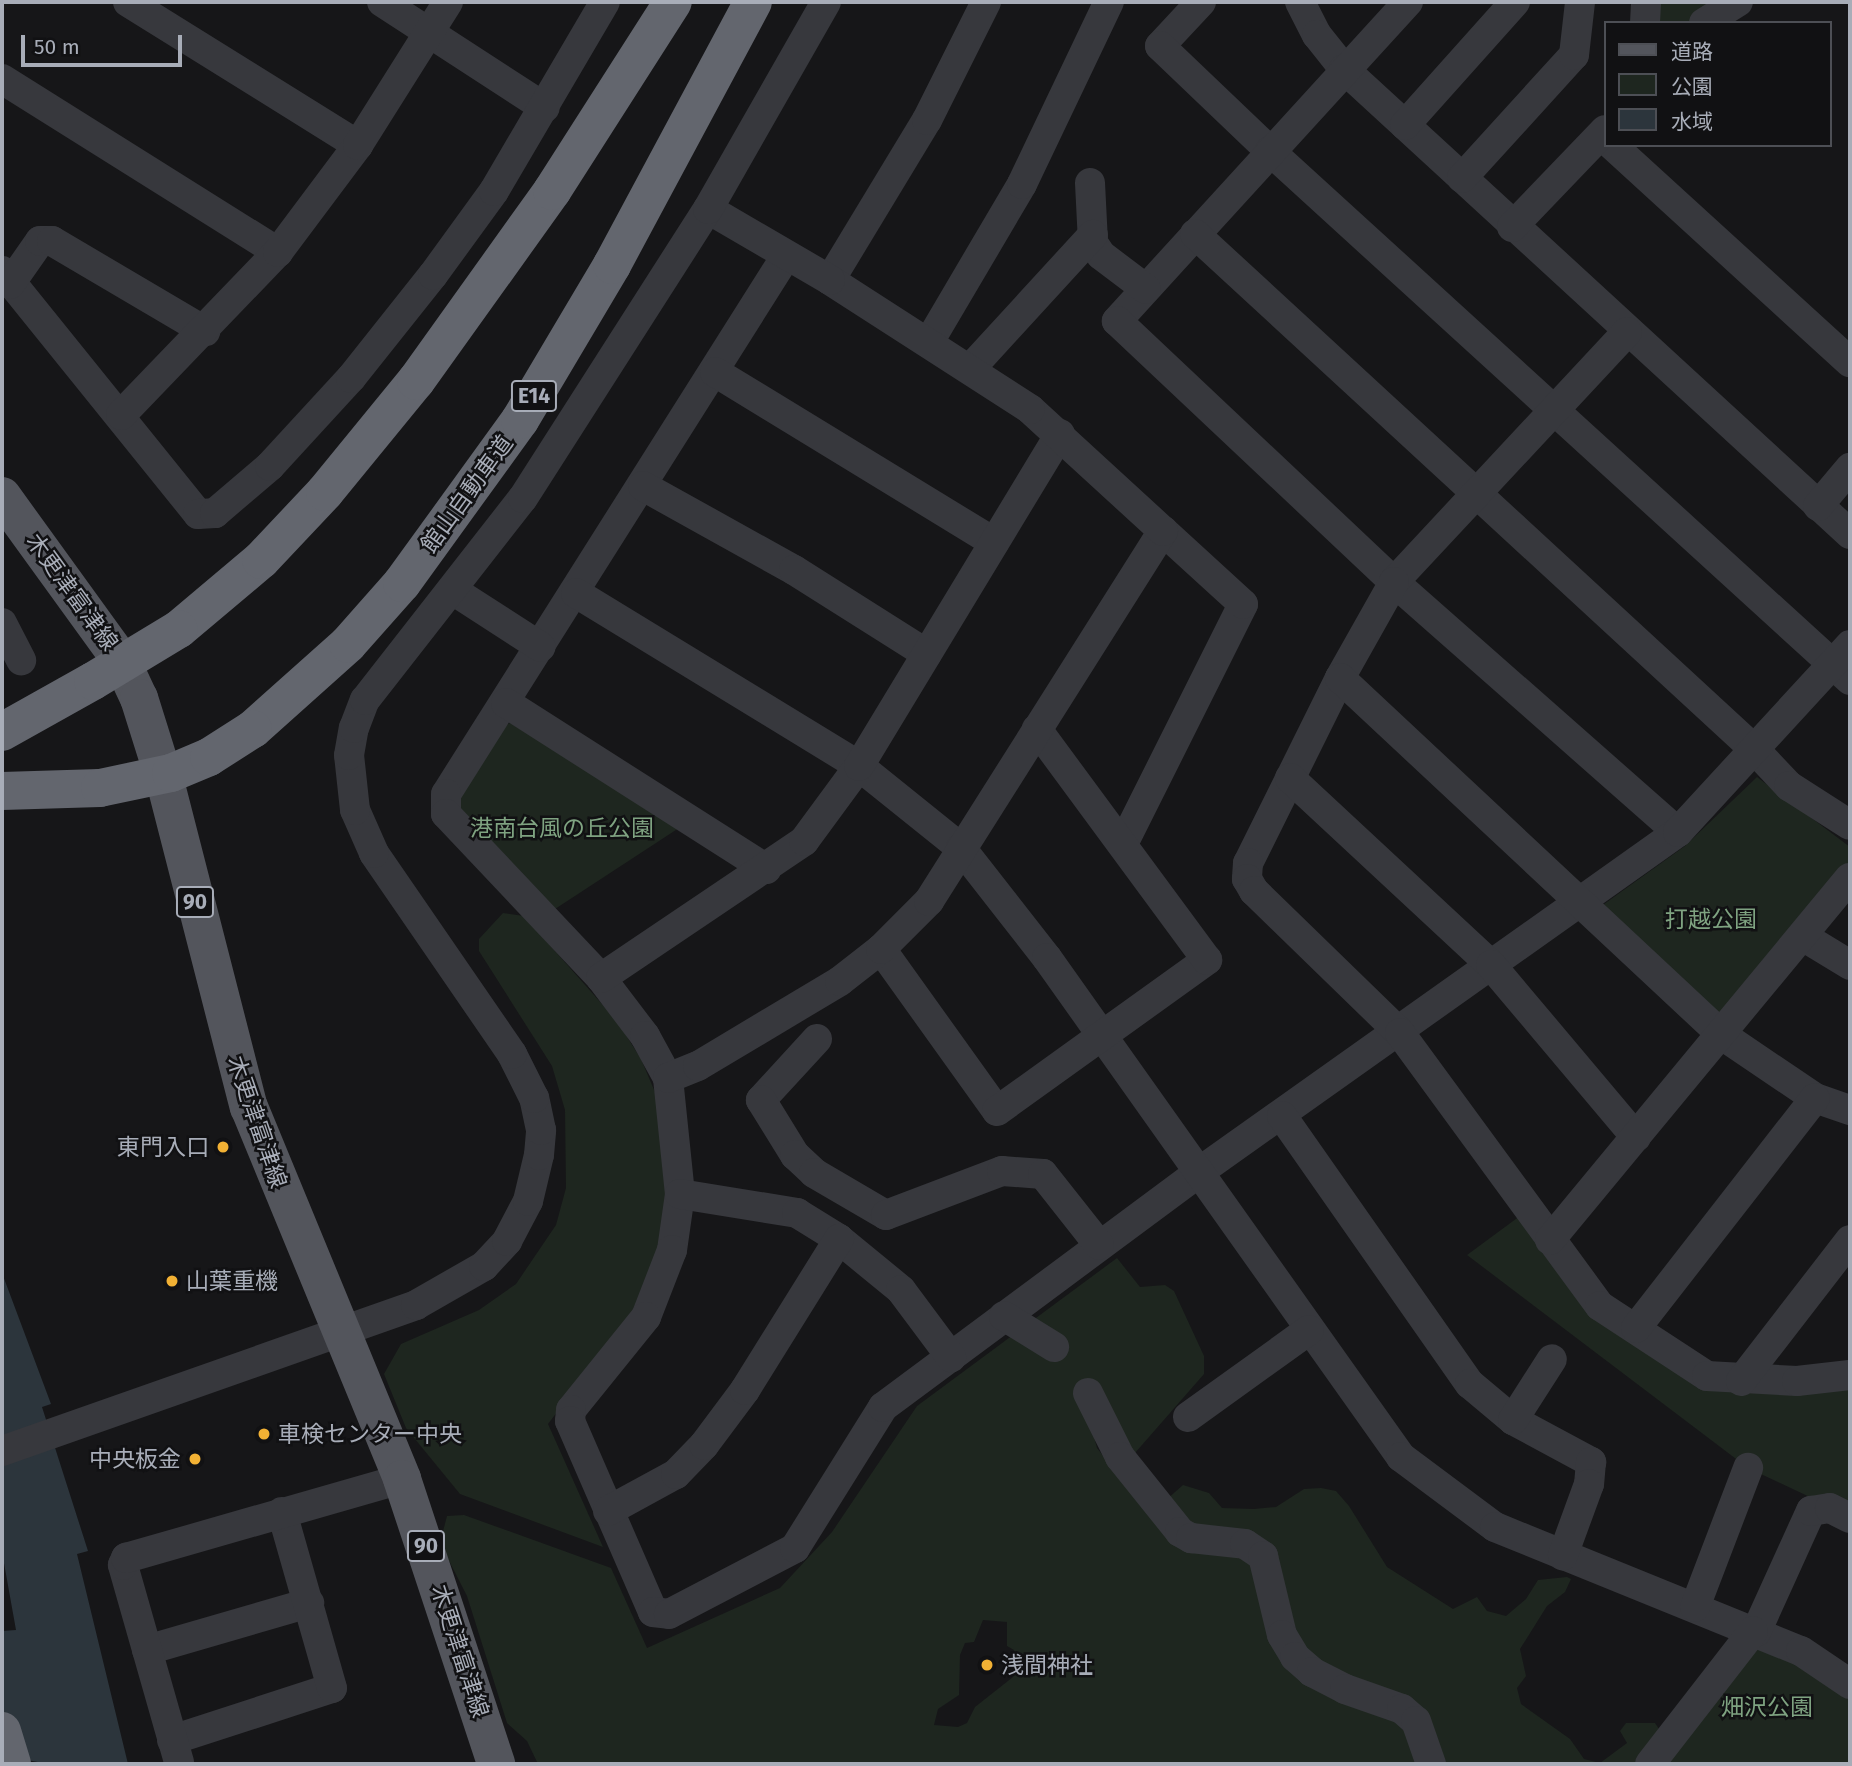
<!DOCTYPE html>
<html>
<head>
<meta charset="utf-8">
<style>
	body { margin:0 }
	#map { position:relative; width:1852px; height:1766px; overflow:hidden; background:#161618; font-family:"Fira Sans","Noto Sans JP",sans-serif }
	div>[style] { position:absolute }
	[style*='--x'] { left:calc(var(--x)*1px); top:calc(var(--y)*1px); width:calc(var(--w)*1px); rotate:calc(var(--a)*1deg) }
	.green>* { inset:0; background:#1e261f }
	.water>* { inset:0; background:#2c353c }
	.minor>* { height:30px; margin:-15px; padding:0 15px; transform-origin:15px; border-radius:15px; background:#37383d }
	.major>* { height:38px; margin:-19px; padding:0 19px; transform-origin:19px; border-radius:19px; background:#53555c }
	.highway>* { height:38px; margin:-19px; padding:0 19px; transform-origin:19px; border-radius:19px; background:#63666e }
	.highway-bridge>* { height:38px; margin:-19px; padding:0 19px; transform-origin:19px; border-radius:19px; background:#63666e }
	.dots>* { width:19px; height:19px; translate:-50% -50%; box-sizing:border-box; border:4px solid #111113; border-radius:50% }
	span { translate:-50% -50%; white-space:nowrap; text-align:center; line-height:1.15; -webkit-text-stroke:5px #111113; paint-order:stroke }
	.shield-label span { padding:2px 5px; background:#111113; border:2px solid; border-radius:5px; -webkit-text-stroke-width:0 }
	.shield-label { font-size:21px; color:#a8adb8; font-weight:700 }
	.street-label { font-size:23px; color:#a8adb8 }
	.park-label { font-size:23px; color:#7fa381 }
	.poi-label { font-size:23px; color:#a8adb8 }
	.right { translate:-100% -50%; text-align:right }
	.left { translate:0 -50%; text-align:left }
	.frame { position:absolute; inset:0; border:4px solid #a8adb8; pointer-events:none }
	.legend { position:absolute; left:1604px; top:21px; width:228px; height:126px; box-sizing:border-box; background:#111113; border:2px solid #4d4f55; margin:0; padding:9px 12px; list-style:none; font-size:21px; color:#a8adb8 }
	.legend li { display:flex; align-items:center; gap:14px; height:35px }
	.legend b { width:35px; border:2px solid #4d4f55 }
	.scale { position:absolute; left:21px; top:35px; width:161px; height:32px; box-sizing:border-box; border:4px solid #a8adb8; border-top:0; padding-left:9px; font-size:21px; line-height:24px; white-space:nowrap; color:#a8adb8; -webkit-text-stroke:5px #111113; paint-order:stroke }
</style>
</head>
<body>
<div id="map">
	<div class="green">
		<i style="clip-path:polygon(1655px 2px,1718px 2px,1690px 23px,1654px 23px)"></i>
		<i style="clip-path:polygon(510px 723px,682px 826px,552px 911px,457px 805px,494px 732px)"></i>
		<i style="clip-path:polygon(1757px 777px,1850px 847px,1850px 864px,1725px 1019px,1593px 912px,1685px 846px)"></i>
		<i style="clip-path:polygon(503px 913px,524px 916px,617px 1021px,641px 1059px,660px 1104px,669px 1207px,645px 1296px,548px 1424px,603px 1547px,460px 1494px,406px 1428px,384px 1374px,401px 1344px,479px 1310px,516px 1284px,556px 1225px,566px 1188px,565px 1110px,552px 1066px,479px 951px,479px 939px)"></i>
		<i style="clip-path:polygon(1528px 1210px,1600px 1306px,1741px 1381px,1850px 1375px,1850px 1516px,1748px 1468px,1467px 1255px)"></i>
		<i style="clip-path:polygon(evenodd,1117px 1258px,1140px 1287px,1165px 1285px,1174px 1291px,1204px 1356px,1204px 1374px,1135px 1453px,1091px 1426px,1097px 1448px,1149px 1515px,1183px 1485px,1209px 1493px,1222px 1508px,1254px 1509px,1276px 1507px,1304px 1489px,1321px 1488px,1336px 1491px,1349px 1506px,1387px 1567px,1453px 1609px,1477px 1597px,1487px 1611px,1506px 1616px,1526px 1599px,1538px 1580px,1567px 1577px,1571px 1579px,1565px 1592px,1547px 1606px,1520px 1649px,1526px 1676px,1517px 1688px,1521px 1704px,1570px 1739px,1584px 1759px,1600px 1763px,1627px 1743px,1620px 1731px,1626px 1723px,1655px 1723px,1661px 1732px,1647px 1764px,538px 1764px,527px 1741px,507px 1723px,467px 1596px,440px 1543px,447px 1516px,464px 1515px,611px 1568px,647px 1648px,780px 1588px,832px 1532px,917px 1406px,1117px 1258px,983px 1620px,1007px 1622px,1007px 1646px,1014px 1650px,1017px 1665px,1013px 1677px,975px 1707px,967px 1723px,958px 1727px,934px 1725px,938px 1709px,959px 1695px,960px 1655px,965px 1643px,974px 1642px,983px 1620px)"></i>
		<i style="clip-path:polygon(1753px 1631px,1850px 1694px,1850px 1764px,1652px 1764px)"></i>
	</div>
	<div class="water">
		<i style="clip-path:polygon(2px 1273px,51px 1404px,42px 1407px,88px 1551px,77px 1554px,128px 1764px,48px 1764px,2px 1755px,2px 1631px,16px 1630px,2px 1552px)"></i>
	</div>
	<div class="minor">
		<i style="--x:128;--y:2;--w:271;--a:31.9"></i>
		<i style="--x:382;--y:2;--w:194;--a:33"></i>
		<i style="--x:1201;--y:2;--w:60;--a:133"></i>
		<i style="--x:1160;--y:46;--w:152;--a:43.7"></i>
		<i style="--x:1270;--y:151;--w:785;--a:42.37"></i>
		<i style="--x:1300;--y:2;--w:37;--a:63"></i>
		<i style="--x:1317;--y:35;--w:43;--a:51.5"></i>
		<i style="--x:1344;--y:69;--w:687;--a:42.58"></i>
		<i style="--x:1408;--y:2;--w:432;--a:132.4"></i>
		<i style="--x:1117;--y:321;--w:381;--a:43.3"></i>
		<i style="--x:1394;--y:582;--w:378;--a:41.4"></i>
		<i style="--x:1645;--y:23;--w:21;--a:-87"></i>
		<i style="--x:1704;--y:23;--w:40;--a:-32"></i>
		<i style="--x:2;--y:79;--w:326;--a:32.1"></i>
		<i style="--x:1405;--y:125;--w:165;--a:-48.2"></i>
		<i style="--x:1612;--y:145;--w:322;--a:42.4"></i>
		<i style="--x:1462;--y:178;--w:166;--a:-47.7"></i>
		<i style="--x:1574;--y:55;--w:53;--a:-83.5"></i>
		<i style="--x:1090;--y:183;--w:60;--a:87.1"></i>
		<i style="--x:1093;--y:243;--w:14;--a:56"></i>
		<i style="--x:1101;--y:255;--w:56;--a:37.1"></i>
		<i style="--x:1512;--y:227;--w:134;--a:-46.2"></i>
		<i style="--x:1195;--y:234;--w:761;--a:42.66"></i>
		<i style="--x:1755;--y:750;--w:50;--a:46.6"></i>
		<i style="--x:1789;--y:786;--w:72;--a:32.6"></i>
		<i style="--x:786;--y:256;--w:636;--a:122.29"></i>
		<i style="--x:446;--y:794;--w:20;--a:90"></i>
		<i style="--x:446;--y:814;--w:226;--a:46.6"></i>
		<i style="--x:601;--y:978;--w:73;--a:52.8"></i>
		<i style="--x:645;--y:1036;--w:48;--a:61.3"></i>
		<i style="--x:668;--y:1078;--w:117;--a:84.1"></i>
		<i style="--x:680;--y:1194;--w:57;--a:98.1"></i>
		<i style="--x:672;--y:1250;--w:72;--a:111.2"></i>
		<i style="--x:646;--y:1317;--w:119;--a:128.9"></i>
		<i style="--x:571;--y:1410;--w:11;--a:95"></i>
		<i style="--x:570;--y:1421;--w:208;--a:66.5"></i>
		<i style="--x:653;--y:1612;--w:16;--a:7"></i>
		<i style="--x:669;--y:1614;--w:142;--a:-27.6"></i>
		<i style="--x:795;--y:1548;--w:166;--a:-58"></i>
		<i style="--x:883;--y:1407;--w:394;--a:-36.6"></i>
		<i style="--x:1199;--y:1172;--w:587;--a:-35.37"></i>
		<i style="--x:1678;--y:832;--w:254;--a:-47.4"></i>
		<i style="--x:2;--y:271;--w:312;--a:51.1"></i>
		<i style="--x:198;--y:514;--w:17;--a:-3"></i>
		<i style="--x:215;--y:513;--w:72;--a:-40.5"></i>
		<i style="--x:270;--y:466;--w:120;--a:-47.4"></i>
		<i style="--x:351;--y:378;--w:132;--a:-51.5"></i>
		<i style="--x:433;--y:275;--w:104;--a:-54"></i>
		<i style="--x:494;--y:191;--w:219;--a:-59.6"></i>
		<i style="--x:830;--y:280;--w:187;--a:-58.8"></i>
		<i style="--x:927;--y:120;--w:132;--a:-63.4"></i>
		<i style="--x:10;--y:284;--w:52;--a:-55.1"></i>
		<i style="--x:40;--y:241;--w:12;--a:0"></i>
		<i style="--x:52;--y:241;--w:178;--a:30.5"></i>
		<i style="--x:1627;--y:332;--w:342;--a:133"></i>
		<i style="--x:1394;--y:582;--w:110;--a:119.4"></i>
		<i style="--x:1340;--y:678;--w:207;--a:116.4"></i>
		<i style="--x:1248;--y:863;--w:16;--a:94"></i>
		<i style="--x:1247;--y:879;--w:14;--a:60"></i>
		<i style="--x:1254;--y:891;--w:204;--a:44.2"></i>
		<i style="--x:1400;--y:1033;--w:338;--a:53.8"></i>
		<i style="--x:1600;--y:1306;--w:128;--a:33.2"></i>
		<i style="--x:1707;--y:1376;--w:90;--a:3.2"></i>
		<i style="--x:1797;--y:1381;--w:53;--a:-6.5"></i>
		<i style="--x:929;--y:342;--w:183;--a:-59.5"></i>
		<i style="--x:1022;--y:184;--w:202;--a:-64.5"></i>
		<i style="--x:970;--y:369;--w:182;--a:-47.5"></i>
		<i style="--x:715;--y:372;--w:327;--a:31.4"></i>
		<i style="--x:121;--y:415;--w:226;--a:-46.1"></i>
		<i style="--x:278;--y:252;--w:134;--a:-53.2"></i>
		<i style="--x:358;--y:145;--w:169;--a:-57.8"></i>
		<i style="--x:643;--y:486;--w:173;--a:29.1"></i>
		<i style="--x:794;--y:570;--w:157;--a:32.3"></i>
		<i style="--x:1818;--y:506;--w:50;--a:-49.9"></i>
		<i style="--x:454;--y:591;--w:103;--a:32.8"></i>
		<i style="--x:576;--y:593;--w:332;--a:31.4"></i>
		<i style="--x:859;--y:766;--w:131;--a:38.8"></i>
		<i style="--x:961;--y:848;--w:140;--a:52"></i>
		<i style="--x:1047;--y:958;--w:612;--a:54.65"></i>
		<i style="--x:1401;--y:1457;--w:117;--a:36.7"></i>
		<i style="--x:1495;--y:1527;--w:330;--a:22.1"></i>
		<i style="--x:1801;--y:1651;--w:59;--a:34"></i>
		<i style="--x:2;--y:623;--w:42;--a:62.8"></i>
		<i style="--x:1340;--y:678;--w:523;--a:43.06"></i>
		<i style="--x:1722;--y:1035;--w:112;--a:34.1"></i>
		<i style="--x:1815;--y:1098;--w:37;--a:19"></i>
		<i style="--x:506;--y:703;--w:309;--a:32.5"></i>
		<i style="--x:1290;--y:778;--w:275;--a:42.9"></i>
		<i style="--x:1491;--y:965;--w:225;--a:49.9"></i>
		<i style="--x:1123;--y:844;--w:268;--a:-63.4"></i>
		<i style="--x:1243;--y:604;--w:108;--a:-137.6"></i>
		<i style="--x:1804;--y:937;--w:54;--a:31.3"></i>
		<i style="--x:881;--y:949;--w:199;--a:54.4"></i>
		<i style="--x:997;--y:1111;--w:259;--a:-35.7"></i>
		<i style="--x:1207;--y:960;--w:287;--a:-126.4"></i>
		<i style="--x:601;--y:978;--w:245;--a:-34"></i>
		<i style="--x:804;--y:841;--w:93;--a:-53.7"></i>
		<i style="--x:859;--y:766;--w:388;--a:-58.8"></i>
		<i style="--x:817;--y:1039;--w:83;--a:132.6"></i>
		<i style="--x:761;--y:1100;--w:65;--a:58.3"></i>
		<i style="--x:795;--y:1155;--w:26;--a:43"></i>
		<i style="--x:814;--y:1173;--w:83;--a:30.3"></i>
		<i style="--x:886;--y:1215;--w:124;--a:-20.8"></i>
		<i style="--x:1002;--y:1171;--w:41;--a:4.2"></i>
		<i style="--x:1043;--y:1174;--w:90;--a:51.7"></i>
		<i style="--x:668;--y:1078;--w:32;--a:-22"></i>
		<i style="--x:698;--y:1066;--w:165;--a:-30.9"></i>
		<i style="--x:840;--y:981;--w:52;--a:-38"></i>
		<i style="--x:881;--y:949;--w:68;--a:-45"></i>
		<i style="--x:929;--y:901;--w:438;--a:-57.7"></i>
		<i style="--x:1163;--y:531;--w:180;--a:-137.5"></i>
		<i style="--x:1030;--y:409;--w:238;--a:-147.2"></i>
		<i style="--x:830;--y:280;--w:141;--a:-149.8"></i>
		<i style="--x:1282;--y:1116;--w:327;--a:55"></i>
		<i style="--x:1470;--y:1384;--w:56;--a:39.9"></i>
		<i style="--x:1513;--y:1420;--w:89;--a:28.3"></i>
		<i style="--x:1591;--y:1462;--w:22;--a:95"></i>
		<i style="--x:1589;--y:1484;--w:76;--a:110.1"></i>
		<i style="--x:680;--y:1194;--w:119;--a:9.2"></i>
		<i style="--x:797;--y:1213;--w:49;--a:31.8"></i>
		<i style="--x:839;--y:1239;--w:80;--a:39.4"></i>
		<i style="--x:901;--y:1290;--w:84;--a:53.3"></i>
		<i style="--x:1550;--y:1240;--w:470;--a:-50.4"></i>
		<i style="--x:1004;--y:1316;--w:59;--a:31.8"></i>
		<i style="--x:1636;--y:1328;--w:291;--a:-52.1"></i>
		<i style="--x:1741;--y:1381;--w:178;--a:-52.3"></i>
		<i style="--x:1088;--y:1393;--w:72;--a:63.4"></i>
		<i style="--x:1120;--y:1457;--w:96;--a:51.3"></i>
		<i style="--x:1180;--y:1532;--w:13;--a:29"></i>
		<i style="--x:1191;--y:1538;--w:54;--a:6.3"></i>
		<i style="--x:1245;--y:1544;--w:22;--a:34"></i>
		<i style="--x:1263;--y:1556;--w:81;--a:76.5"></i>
		<i style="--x:1282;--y:1635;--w:26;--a:59"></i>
		<i style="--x:1295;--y:1657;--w:23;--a:41"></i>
		<i style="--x:1312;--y:1672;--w:37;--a:27"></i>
		<i style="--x:1345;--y:1689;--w:60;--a:19.3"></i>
		<i style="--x:1402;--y:1709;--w:18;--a:41"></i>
		<i style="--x:1416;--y:1721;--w:46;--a:70.8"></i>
		<i style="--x:1188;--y:1417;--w:149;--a:-35.7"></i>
		<i style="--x:1513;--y:1420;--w:72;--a:-57.4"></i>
		<i style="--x:2;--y:1451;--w:439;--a:-19.4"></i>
		<i style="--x:416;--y:1305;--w:78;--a:-29.8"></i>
		<i style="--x:484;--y:1266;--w:34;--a:-47"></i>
		<i style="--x:507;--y:1241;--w:45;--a:-62.3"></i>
		<i style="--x:528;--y:1201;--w:47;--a:-76.6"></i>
		<i style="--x:539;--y:1155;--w:25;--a:-85"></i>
		<i style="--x:541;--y:1130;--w:33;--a:-102"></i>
		<i style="--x:534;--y:1098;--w:49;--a:-116.6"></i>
		<i style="--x:512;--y:1054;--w:244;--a:-124.5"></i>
		<i style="--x:374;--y:853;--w:47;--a:-113.8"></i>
		<i style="--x:355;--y:810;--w:55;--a:-96.2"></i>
		<i style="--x:349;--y:755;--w:27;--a:-80"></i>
		<i style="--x:354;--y:728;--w:30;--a:-69"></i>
		<i style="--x:365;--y:700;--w:256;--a:-52"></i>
		<i style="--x:523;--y:498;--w:343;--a:-57.4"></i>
		<i style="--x:708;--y:209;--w:238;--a:-60.3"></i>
		<i style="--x:608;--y:1511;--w:77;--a:-28.6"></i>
		<i style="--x:676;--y:1474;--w:40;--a:-46"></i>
		<i style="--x:704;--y:1445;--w:69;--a:-53.3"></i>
		<i style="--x:745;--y:1390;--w:178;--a:-58.1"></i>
		<i style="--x:1695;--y:1607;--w:149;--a:-69.1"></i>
		<i style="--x:1756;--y:1632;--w:133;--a:-65.6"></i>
		<i style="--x:1811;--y:1511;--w:19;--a:-9"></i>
		<i style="--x:1830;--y:1508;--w:22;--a:27"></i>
		<i style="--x:147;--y:1650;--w:169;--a:-16.2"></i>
		<i style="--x:172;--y:1740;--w:168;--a:-18"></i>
		<i style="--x:332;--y:1688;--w:183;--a:-105.9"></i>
		<i style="--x:179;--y:1762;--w:205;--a:-105.9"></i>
		<i style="--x:123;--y:1565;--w:8;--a:-67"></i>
		<i style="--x:126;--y:1558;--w:287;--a:-16"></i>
		<i style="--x:1650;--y:1764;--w:168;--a:-52.2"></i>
	</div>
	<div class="major">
		<i style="--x:2;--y:496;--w:205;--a:54.1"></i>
		<i style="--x:122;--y:662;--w:40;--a:65"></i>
		<i style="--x:139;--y:698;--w:87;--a:72.6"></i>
		<i style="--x:165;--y:781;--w:337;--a:75.6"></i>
		<i style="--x:249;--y:1107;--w:402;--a:67.6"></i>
		<i style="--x:402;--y:1479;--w:300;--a:71.7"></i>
	</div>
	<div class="highway">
		<i style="--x:179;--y:629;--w:107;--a:-40.1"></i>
		<i style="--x:261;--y:560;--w:93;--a:-46.7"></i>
		<i style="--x:325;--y:492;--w:144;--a:-50.7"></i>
		<i style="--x:416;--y:381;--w:234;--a:-54.4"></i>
		<i style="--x:552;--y:191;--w:224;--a:-57.4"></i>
		<i style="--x:253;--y:729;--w:127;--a:-41.8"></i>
		<i style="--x:348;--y:644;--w:81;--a:-48.5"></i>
		<i style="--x:402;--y:583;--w:201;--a:-54.1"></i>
		<i style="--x:520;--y:420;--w:180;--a:-59.3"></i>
		<i style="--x:612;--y:265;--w:298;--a:-61.8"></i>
		<i style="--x:2;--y:732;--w:104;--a:-29.3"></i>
		<i style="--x:2;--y:791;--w:98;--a:-1.8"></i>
		<i style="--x:2;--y:1731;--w:34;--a:73"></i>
	</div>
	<div class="highway-bridge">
		<i style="--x:93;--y:681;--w:100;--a:-31.2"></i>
		<i style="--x:100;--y:788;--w:73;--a:-11.9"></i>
		<i style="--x:171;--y:773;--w:41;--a:-22.8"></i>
		<i style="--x:209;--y:757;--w:52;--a:-32.5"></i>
	</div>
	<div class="dots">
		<i style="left:223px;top:1147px;background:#f2b134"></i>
		<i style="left:172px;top:1281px;background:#f2b134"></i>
		<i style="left:264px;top:1434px;background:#f2b134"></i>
		<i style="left:195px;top:1459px;background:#f2b134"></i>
		<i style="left:987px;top:1665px;background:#f2b134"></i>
	</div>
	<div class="shield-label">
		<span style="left:534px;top:396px">E14</span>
		<span style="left:195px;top:902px">90</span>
		<span style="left:426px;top:1546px">90</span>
	</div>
	<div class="street-label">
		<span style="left:467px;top:494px;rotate:-54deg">館山自動車道</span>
		<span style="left:72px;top:592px;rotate:54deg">木更津富津線</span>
		<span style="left:257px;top:1122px;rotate:71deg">木更津富津線</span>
		<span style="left:460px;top:1651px;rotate:72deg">木更津富津線</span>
	</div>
	<div class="park-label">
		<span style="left:562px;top:828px">港南台風の丘公園</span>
		<span style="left:1711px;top:919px">打越公園</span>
		<span style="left:1767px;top:1707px">畑沢公園</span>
	</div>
	<div class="poi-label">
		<span class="right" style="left:209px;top:1147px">東門入口</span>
		<span class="left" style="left:186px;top:1281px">山葉重機</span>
		<span class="left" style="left:278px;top:1434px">車検センター中央</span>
		<span class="right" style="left:181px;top:1459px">中央板金</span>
		<span class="left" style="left:1001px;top:1665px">浅間神社</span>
	</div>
	<div class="frame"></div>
	<ul class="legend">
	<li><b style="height:9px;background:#53555c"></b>道路</li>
	<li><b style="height:19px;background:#1e261f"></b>公園</li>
	<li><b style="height:19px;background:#2c353c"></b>水域</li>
	</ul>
	<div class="scale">50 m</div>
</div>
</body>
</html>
